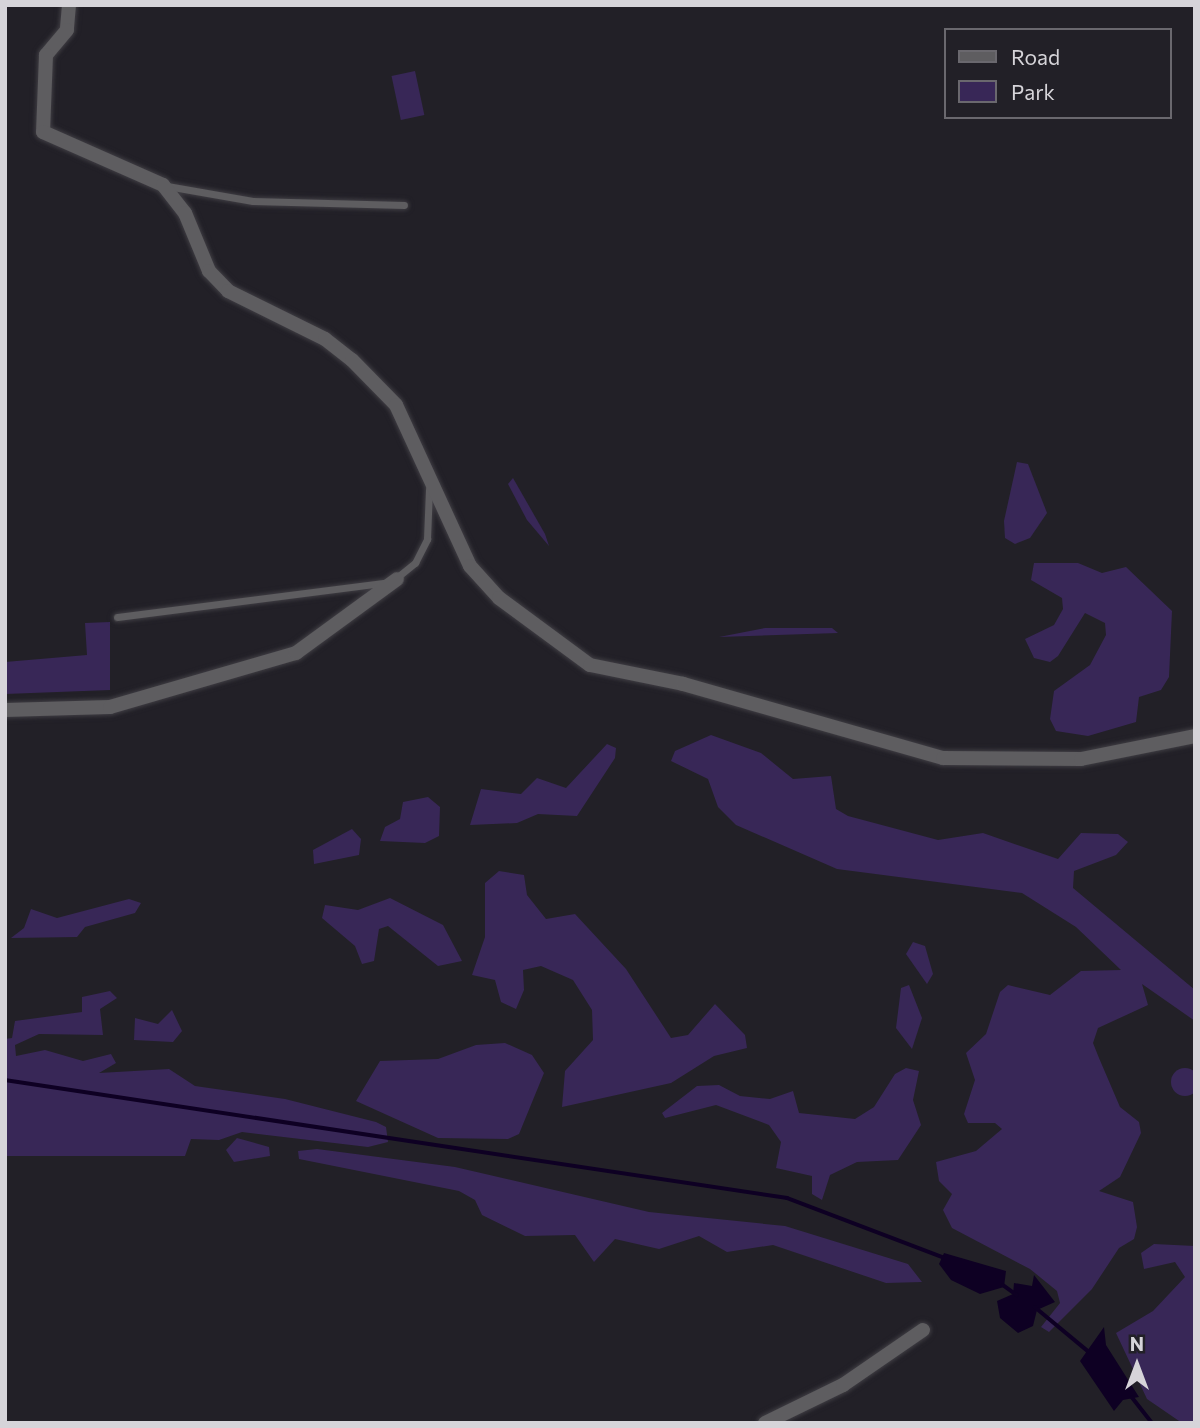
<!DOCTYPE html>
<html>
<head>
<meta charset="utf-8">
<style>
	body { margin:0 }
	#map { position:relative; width:1200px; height:1428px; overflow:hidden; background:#222027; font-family:Commissioner,sans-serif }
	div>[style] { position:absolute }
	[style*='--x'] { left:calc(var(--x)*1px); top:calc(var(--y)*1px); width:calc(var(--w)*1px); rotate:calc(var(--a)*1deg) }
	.green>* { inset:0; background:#382757; transform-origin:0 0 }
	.round { border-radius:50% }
	.water>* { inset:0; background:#0e0023 }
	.stream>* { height:3.5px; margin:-1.75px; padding:0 1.75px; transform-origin:1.75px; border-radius:1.75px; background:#0e0023 }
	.roads { filter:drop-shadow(0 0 2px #3f3d43) drop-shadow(0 0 2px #3f3d43) }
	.service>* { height:7px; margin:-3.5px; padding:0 3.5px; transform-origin:3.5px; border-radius:3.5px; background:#5e5d60 }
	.minor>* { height:14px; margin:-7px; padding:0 7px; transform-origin:7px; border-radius:7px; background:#5e5d60 }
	span { translate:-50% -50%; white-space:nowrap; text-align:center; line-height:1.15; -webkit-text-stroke:7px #222027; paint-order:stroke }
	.frame { position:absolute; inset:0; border:7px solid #d6d4d9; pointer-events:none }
	.legend { position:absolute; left:944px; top:28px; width:228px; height:91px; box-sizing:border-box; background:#222027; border:2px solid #6a686e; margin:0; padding:9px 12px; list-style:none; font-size:21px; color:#d6d4d9 }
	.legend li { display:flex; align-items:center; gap:14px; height:35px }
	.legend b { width:35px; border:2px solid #6a686e }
	.north { position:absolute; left:1102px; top:1330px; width:70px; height:70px; -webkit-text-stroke:5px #222027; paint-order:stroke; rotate:0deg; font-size:19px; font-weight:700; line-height:28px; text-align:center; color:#d6d4d9 }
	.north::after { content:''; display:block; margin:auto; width:24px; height:32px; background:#d6d4d9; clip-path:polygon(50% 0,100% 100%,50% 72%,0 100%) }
</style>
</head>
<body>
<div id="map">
	<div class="green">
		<i style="left:415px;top:71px;width:45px;height:24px;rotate:78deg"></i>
		<i style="clip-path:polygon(1017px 462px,1028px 464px,1047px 513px,1030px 538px,1015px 544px,1005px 538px,1004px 521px)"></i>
		<i style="clip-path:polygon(513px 478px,545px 534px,549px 546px,527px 520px,508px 484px)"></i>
		<i style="clip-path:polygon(1034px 563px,1078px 563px,1102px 573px,1126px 567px,1172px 611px,1169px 677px,1161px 690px,1139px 697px,1136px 722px,1088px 736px,1056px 731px,1050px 719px,1054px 691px,1090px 665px,1106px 635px,1105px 623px,1085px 613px,1058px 656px,1050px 662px,1034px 658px,1025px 639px,1054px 625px,1063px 609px,1062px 598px,1031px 580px)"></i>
		<i style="clip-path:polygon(110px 622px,110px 690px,5px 694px,5px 662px,87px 655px,85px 623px)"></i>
		<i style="clip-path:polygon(765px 628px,832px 628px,838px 633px,719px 637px)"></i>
		<i style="clip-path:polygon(711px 735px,761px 753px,793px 779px,831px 776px,836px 809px,848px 816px,938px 840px,983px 833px,1058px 859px,1081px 833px,1118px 834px,1128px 842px,1116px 855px,1074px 871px,1073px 888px,1195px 990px,1195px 1021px,1142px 984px,1148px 1005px,1098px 1028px,1093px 1043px,1099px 1058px,1120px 1107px,1139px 1122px,1141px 1133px,1120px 1177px,1099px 1191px,1133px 1202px,1137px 1227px,1134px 1239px,1119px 1248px,1092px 1289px,1049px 1332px,1041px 1327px,1060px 1303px,1057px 1291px,1030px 1269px,952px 1228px,943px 1210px,952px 1194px,939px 1181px,936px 1162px,976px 1151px,1002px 1129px,995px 1123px,968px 1123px,964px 1114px,975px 1080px,966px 1053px,986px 1034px,1000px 992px,1008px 985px,1050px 995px,1081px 971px,1121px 970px,1076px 927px,1022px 893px,837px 869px,736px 825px,718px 807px,708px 779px,671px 761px,675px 751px)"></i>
		<i style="clip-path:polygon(607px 744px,616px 748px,615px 758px,577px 816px,538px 814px,517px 823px,470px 825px,481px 789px,521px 794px,537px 778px,566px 788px)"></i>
		<i style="clip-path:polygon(428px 797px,440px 807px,439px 836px,425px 843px,380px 841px,385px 827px,400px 819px,403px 802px)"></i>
		<i style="clip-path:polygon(352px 829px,361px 839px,359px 855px,314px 864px,313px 850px)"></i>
		<i style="clip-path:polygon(499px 871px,524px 875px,527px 895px,546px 919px,575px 914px,626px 969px,671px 1038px,688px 1035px,715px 1004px,745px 1035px,747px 1048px,714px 1056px,671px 1083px,562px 1107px,565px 1071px,593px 1040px,592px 1010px,573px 980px,541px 966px,523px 970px,524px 990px,516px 1009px,501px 1002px,495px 980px,472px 975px,485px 937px,485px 883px)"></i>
		<i style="clip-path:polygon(390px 898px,443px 925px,462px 961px,438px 966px,388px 926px,379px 929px,374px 961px,362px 964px,355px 946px,322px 918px,325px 905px,358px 910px)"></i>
		<i style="clip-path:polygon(129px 899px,141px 903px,135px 913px,85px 927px,77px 937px,11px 938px,24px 928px,31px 909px,57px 918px)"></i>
		<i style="clip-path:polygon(913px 942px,925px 946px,933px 974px,927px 984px,906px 954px)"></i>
		<i style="clip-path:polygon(909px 985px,922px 1018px,912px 1049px,896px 1028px,901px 988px)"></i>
		<i style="clip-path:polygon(110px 991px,117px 998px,100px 1009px,103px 1035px,39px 1034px,15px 1045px,16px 1056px,45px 1050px,83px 1061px,111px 1054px,116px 1063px,99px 1073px,169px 1069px,195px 1086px,285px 1099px,376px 1122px,386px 1127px,388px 1142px,368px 1147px,242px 1132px,219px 1140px,191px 1139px,185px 1156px,5px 1156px,5px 1039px,12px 1038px,15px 1021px,82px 1012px,82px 997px)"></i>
		<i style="clip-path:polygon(172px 1010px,182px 1031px,173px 1042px,134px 1040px,135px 1018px,158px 1024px)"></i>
		<i style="clip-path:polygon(505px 1043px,532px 1055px,544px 1073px,519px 1134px,508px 1139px,438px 1138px,356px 1101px,380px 1061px,438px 1059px,476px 1045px)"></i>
		<i style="clip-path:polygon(906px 1068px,919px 1071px,913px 1100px,921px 1125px,898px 1160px,857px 1162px,830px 1175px,822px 1200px,812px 1194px,812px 1176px,776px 1168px,781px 1142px,769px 1125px,716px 1105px,665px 1118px,662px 1113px,697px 1086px,719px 1085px,740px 1096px,770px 1099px,793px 1091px,799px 1113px,855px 1119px,874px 1107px,895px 1074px)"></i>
		<i class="round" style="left:1171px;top:1068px;width:28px;height:28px"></i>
		<i style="clip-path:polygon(237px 1138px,269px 1147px,270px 1156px,234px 1162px,226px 1150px)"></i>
		<i style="clip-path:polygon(317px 1149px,455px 1167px,649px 1212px,785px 1226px,908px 1264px,922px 1282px,886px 1283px,773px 1245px,727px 1252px,699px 1236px,659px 1249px,615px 1239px,594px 1262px,575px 1235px,525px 1236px,482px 1215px,475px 1200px,459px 1191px,299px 1159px,298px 1151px)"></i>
		<i style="clip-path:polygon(1154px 1244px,1195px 1246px,1195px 1423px,1182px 1423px,1147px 1399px,1116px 1333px,1153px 1311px,1185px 1277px,1175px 1262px,1144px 1269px,1141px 1253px)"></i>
	</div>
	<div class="water">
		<i style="clip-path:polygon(944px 1253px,1006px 1271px,1004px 1287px,980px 1294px,951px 1280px,939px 1264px)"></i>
		<i style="clip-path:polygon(1034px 1275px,1055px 1302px,1037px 1310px,1033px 1326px,1018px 1333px,1000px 1318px,997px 1301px,1013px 1294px,1014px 1283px,1032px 1286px)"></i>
		<i style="clip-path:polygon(1104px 1327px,1106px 1345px,1139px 1397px,1123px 1400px,1114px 1411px,1080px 1361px)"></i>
	</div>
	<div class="stream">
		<i style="--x:5;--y:1080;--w:791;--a:8.58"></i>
		<i style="--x:787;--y:1198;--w:166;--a:20.8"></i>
		<i style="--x:1003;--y:1285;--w:17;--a:36"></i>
		<i style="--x:1035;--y:1307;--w:69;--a:39.7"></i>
		<i style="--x:1132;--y:1397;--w:33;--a:52"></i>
	</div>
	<div class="roads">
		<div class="service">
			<i style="--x:167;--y:186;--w:87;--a:9.9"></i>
			<i style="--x:253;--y:201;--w:151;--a:1.5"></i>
			<i style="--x:395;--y:579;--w:26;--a:-39"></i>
			<i style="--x:415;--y:563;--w:27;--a:-63"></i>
			<i style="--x:427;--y:539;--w:50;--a:-87.7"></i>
			<i style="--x:117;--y:617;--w:269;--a:-7.3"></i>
		</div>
		<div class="minor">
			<i style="--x:69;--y:5;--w:25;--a:95"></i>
			<i style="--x:67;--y:30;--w:33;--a:130"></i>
			<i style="--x:46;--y:55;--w:77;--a:92.2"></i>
			<i style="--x:43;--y:132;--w:131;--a:23.8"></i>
			<i style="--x:163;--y:185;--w:36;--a:52"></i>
			<i style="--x:185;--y:213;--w:63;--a:67.5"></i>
			<i style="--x:209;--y:271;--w:28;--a:46"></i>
			<i style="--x:228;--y:291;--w:108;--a:26.3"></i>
			<i style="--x:325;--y:339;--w:34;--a:38"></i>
			<i style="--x:352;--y:360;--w:63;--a:45.6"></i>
			<i style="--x:396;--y:405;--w:177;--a:65.3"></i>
			<i style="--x:470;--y:566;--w:43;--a:47.8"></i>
			<i style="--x:499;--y:598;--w:113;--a:36.4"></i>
			<i style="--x:590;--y:665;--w:95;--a:11.5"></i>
			<i style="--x:683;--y:684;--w:270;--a:15.9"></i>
			<i style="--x:943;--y:758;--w:138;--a:0.4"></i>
			<i style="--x:1081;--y:759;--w:116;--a:-11.4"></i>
			<i style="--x:5;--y:710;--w:105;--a:-1.6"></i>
			<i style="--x:110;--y:707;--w:194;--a:-16.2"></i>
			<i style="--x:296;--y:653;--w:125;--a:-36.2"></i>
			<i style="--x:765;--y:1423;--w:87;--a:-26"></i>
			<i style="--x:843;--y:1385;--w:97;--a:-34.5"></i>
		</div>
	</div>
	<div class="frame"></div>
	<ul class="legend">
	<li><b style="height:9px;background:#5e5d60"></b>Road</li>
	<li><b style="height:19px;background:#382757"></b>Park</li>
	</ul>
	<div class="north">N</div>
</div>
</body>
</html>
